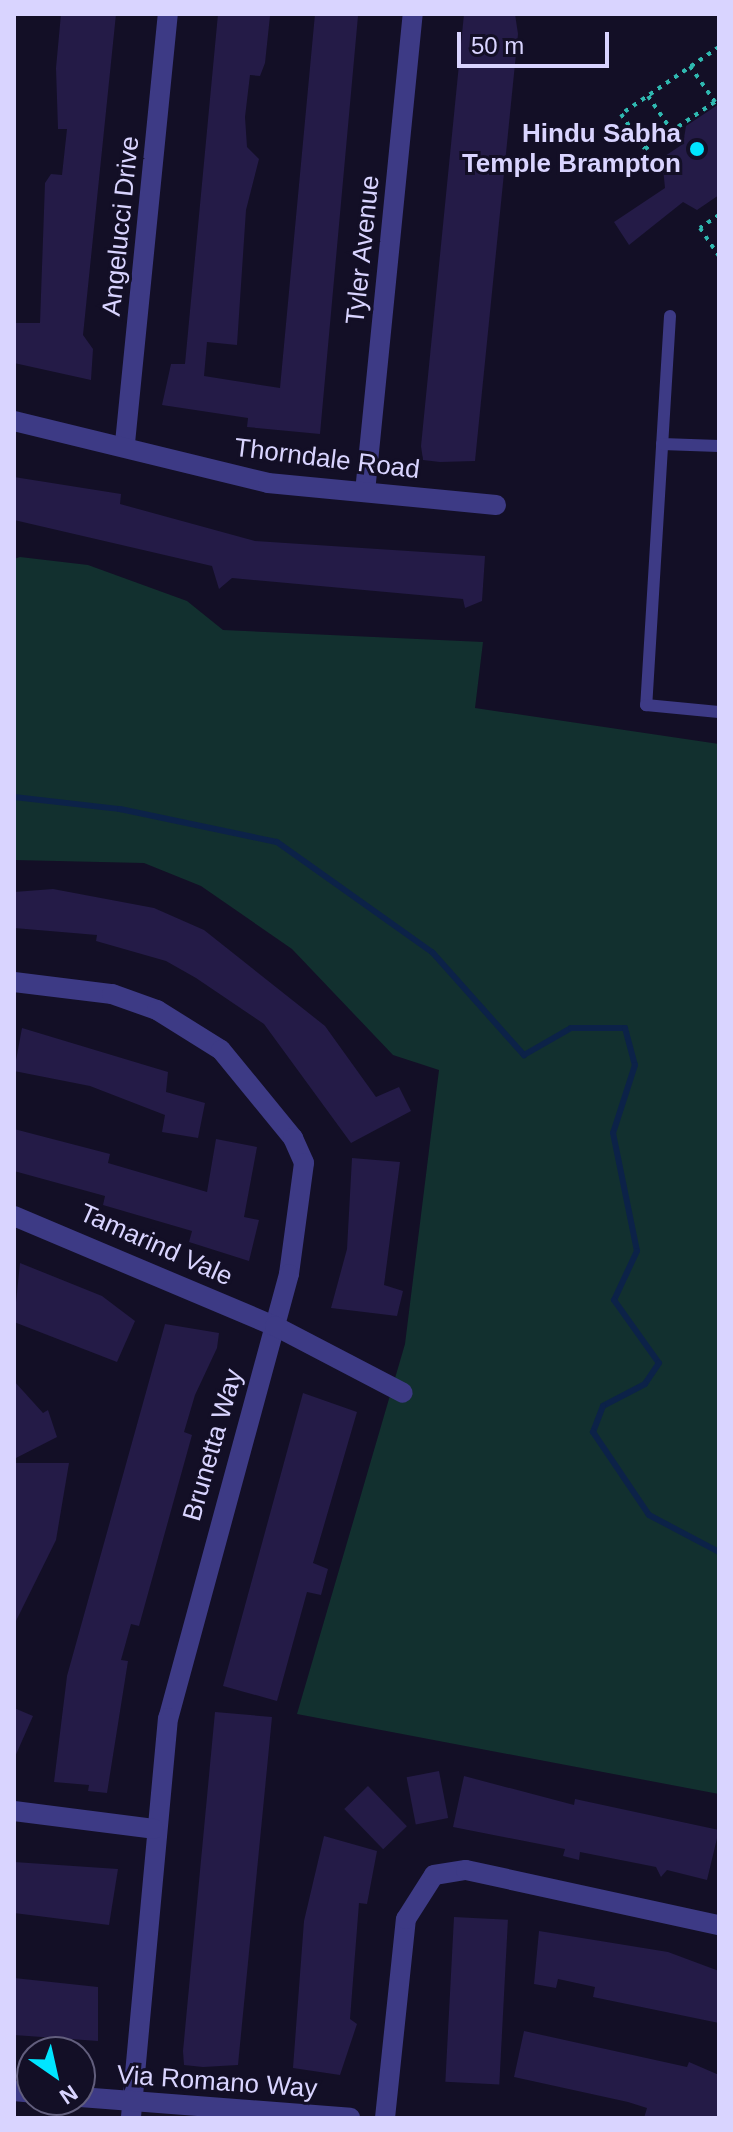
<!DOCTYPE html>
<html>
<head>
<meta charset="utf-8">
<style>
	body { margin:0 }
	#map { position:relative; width:733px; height:2132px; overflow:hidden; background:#130f26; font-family:Helvetica,sans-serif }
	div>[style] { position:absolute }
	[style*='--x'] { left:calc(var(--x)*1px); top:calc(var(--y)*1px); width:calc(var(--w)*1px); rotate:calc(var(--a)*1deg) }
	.green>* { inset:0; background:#12302f }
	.stream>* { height:6px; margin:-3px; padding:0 3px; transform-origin:3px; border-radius:3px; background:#0c2248 }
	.building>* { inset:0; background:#241b47; transform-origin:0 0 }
	.path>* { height:4px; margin-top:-2px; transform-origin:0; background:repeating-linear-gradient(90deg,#2fb8b0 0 4px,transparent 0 10px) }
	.service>* { height:12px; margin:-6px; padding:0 6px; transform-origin:6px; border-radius:6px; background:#3d3a85 }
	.minor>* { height:20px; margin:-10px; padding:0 10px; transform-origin:10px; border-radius:10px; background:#3d3a85 }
	.tertiary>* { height:20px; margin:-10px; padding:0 10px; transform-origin:10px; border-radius:10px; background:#3d3a85 }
	.dots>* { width:22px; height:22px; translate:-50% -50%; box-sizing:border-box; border:4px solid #130f26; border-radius:50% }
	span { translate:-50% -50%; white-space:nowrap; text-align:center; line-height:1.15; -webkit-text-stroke:6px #130f26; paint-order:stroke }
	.poi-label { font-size:26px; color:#d9d4ff; font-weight:700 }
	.right { translate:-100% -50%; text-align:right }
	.street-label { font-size:26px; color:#d9d4ff }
	.frame { position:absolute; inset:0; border:16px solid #d9d4ff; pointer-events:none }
	.north { position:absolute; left:16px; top:2036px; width:80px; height:80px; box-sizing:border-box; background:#130f26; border:2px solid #625e7d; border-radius:50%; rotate:146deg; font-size:22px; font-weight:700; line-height:32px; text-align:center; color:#d9d4ff }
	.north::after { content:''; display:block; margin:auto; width:28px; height:36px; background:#00e5ff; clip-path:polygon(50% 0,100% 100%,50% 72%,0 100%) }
	.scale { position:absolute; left:457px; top:32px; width:152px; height:36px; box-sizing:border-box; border:4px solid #d9d4ff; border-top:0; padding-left:10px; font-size:24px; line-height:28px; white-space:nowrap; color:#d9d4ff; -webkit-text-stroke:6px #130f26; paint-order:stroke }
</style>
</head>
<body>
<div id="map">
	<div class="green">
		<i style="clip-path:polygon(20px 557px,88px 565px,187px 601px,223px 630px,483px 642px,475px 708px,719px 744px,719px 1794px,297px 1714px,405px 1344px,439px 1070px,393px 1055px,292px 949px,201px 886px,144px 863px,14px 860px,14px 559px)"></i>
	</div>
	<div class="stream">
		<i style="--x:14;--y:797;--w:107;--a:6.5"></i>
		<i style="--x:120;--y:809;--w:160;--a:11.9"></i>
		<i style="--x:277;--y:842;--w:191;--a:35.4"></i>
		<i style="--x:433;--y:953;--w:137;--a:48.3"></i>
		<i style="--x:524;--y:1055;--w:54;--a:-29.9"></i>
		<i style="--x:571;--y:1028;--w:54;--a:0"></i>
		<i style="--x:625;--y:1028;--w:38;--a:75"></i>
		<i style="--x:635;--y:1065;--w:71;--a:107.9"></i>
		<i style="--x:613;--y:1133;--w:120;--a:78.5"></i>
		<i style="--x:637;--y:1251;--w:54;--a:115.1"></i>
		<i style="--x:614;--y:1300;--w:77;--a:54.5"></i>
		<i style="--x:659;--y:1363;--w:25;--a:124"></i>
		<i style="--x:645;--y:1384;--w:47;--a:152.4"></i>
		<i style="--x:603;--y:1406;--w:28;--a:111"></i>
		<i style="--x:593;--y:1432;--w:100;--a:56"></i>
		<i style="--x:649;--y:1515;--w:79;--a:27.9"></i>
	</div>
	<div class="building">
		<i style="clip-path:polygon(61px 14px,116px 14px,83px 335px,93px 349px,91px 380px,14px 363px,14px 323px,40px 323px,45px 183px,51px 174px,62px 175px,67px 129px,58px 129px,56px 68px)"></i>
		<i style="clip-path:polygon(218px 14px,270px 16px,265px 63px,260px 76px,250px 75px,245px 117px,247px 147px,259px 159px,246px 210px,237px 345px,207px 342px,204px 376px,280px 388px,315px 14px,358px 16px,320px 434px,247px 427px,248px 418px,162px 405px,171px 364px,185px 364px)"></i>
		<i style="clip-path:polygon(464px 14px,515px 14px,518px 34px,475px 461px,440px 462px,423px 460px,421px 446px)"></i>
		<i style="clip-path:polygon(719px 104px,719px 195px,697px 210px,683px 202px,629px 245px,614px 222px,665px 188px,662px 158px,683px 144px,686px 126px)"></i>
		<i style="clip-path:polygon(14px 477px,121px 494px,120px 504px,255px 541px,485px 556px,482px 601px,465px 608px,463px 599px,232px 578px,219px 589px,212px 566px,14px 520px)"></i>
		<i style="clip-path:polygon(53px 889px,154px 908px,204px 930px,325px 1026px,376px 1097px,399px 1087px,411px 1111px,351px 1143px,264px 1024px,196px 978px,166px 961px,96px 941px,97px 935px,14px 928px,14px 892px)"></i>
		<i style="clip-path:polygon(22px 1028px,168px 1072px,166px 1092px,205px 1103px,198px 1138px,162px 1132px,165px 1115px,90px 1086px,14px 1071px)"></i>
		<i style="clip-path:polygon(14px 1129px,110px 1154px,108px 1163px,207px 1192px,216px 1139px,257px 1147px,244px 1217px,259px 1220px,249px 1261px,189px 1242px,192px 1231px,103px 1205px,105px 1196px,14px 1171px)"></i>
		<i style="clip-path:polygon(352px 1158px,400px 1162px,384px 1285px,403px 1291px,397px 1316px,331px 1308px,347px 1249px)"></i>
		<i style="clip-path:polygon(20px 1263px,102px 1296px,135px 1321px,117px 1362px,14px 1322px)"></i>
		<i style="clip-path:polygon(165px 1324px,219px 1333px,217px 1348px,195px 1395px,184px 1432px,192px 1435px,139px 1626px,131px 1624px,121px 1660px,128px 1661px,107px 1793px,88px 1791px,89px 1785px,54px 1782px,67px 1676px)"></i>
		<i style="clip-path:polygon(14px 1381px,43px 1413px,48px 1410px,57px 1437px,14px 1459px)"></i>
		<i style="clip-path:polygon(303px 1393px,357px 1412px,313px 1563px,328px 1569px,321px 1595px,307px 1592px,277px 1701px,223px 1686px)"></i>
		<i style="clip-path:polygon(14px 1463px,69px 1463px,56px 1540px,14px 1625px)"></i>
		<i style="clip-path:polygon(14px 1708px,33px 1716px,14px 1759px)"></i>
		<i style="clip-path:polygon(215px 1712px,272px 1717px,238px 2065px,203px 2067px,184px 2065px,183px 2051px)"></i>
		<i style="left:439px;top:1771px;width:48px;height:33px;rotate:79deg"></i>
		<i style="clip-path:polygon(464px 1776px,574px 1805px,575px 1799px,719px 1830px,707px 1880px,667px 1870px,661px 1877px,656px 1867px,580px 1852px,579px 1860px,563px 1856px,565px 1849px,453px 1827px)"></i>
		<i style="left:368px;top:1786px;width:56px;height:33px;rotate:46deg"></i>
		<i style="clip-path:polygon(324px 1836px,377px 1851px,367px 1904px,359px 1903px,350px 2019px,357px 2024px,340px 2075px,293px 2068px,304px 1921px)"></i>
		<i style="clip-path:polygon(14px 1862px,118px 1869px,109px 1925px,14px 1913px)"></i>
		<i style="left:454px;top:1917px;width:54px;height:165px;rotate:3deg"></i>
		<i style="clip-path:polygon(539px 1931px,668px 1952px,719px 1971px,719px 2023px,593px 1997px,595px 1987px,558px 1979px,556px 1988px,534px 1984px)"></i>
		<i style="clip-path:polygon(14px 1978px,98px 1987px,98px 2041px,14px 2035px)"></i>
		<i style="clip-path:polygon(524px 2031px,687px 2067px,689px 2062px,719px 2075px,719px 2118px,644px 2118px,647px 2108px,628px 2102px,514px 2077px)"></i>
	</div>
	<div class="path">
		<i style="--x:719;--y:47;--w:119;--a:145.6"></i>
		<i style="--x:621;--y:114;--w:42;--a:55.6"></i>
		<i style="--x:645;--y:149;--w:89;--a:-34"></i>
		<i style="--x:690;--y:66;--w:44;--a:55.2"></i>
		<i style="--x:648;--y:96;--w:42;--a:55.6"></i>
		<i style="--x:719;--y:215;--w:23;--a:146"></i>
		<i style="--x:700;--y:228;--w:34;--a:56"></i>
	</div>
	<div class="service">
		<i style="--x:670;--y:316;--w:390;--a:93.5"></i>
		<i style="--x:646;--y:705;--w:73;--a:5.5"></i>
		<i style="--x:662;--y:444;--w:57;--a:2"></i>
	</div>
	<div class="minor">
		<i style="--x:125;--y:443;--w:431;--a:-84.3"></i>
		<i style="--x:365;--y:492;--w:480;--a:-84.3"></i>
		<i style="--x:14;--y:982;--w:99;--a:7"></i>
		<i style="--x:112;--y:994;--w:48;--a:19.6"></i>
		<i style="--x:157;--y:1010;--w:75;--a:32"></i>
		<i style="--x:221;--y:1050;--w:114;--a:50.7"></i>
		<i style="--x:293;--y:1138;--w:27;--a:66"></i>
		<i style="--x:304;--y:1163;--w:112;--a:97.7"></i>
		<i style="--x:289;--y:1274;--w:460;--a:105.2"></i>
		<i style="--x:168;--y:1718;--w:402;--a:95.3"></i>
		<i style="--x:14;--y:1216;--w:283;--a:22.9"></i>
		<i style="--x:275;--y:1326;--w:144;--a:27.6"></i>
		<i style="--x:14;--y:1811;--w:141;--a:7.3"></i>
		<i style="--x:14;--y:2091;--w:18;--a:6"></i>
		<i style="--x:80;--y:2097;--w:271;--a:4.4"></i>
		<i style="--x:385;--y:2118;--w:200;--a:-84"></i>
		<i style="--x:406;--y:1919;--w:52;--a:-57.5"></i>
		<i style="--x:434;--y:1875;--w:32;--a:-9"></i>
		<i style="--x:466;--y:1870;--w:259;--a:12.3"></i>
	</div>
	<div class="tertiary">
		<i style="--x:14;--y:421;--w:261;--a:13.7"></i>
		<i style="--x:268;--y:483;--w:229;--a:5.5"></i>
	</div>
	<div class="dots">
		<i style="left:697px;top:149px;background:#00e5ff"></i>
	</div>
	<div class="poi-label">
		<span class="right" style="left:681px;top:149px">Hindu Sabha<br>Temple Brampton</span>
	</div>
	<div class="street-label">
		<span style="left:121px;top:226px;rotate:-84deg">Angelucci Drive</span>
		<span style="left:363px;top:250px;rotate:-84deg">Tyler Avenue</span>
		<span style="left:327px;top:459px;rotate:7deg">Thorndale Road</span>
		<span style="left:156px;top:1245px;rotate:24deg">Tamarind Vale</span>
		<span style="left:213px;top:1445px;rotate:-74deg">Brunetta Way</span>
		<span style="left:217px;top:2082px;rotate:4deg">Via Romano Way</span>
	</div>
	<div class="frame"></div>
	<div class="north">N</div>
	<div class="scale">50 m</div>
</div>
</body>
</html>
